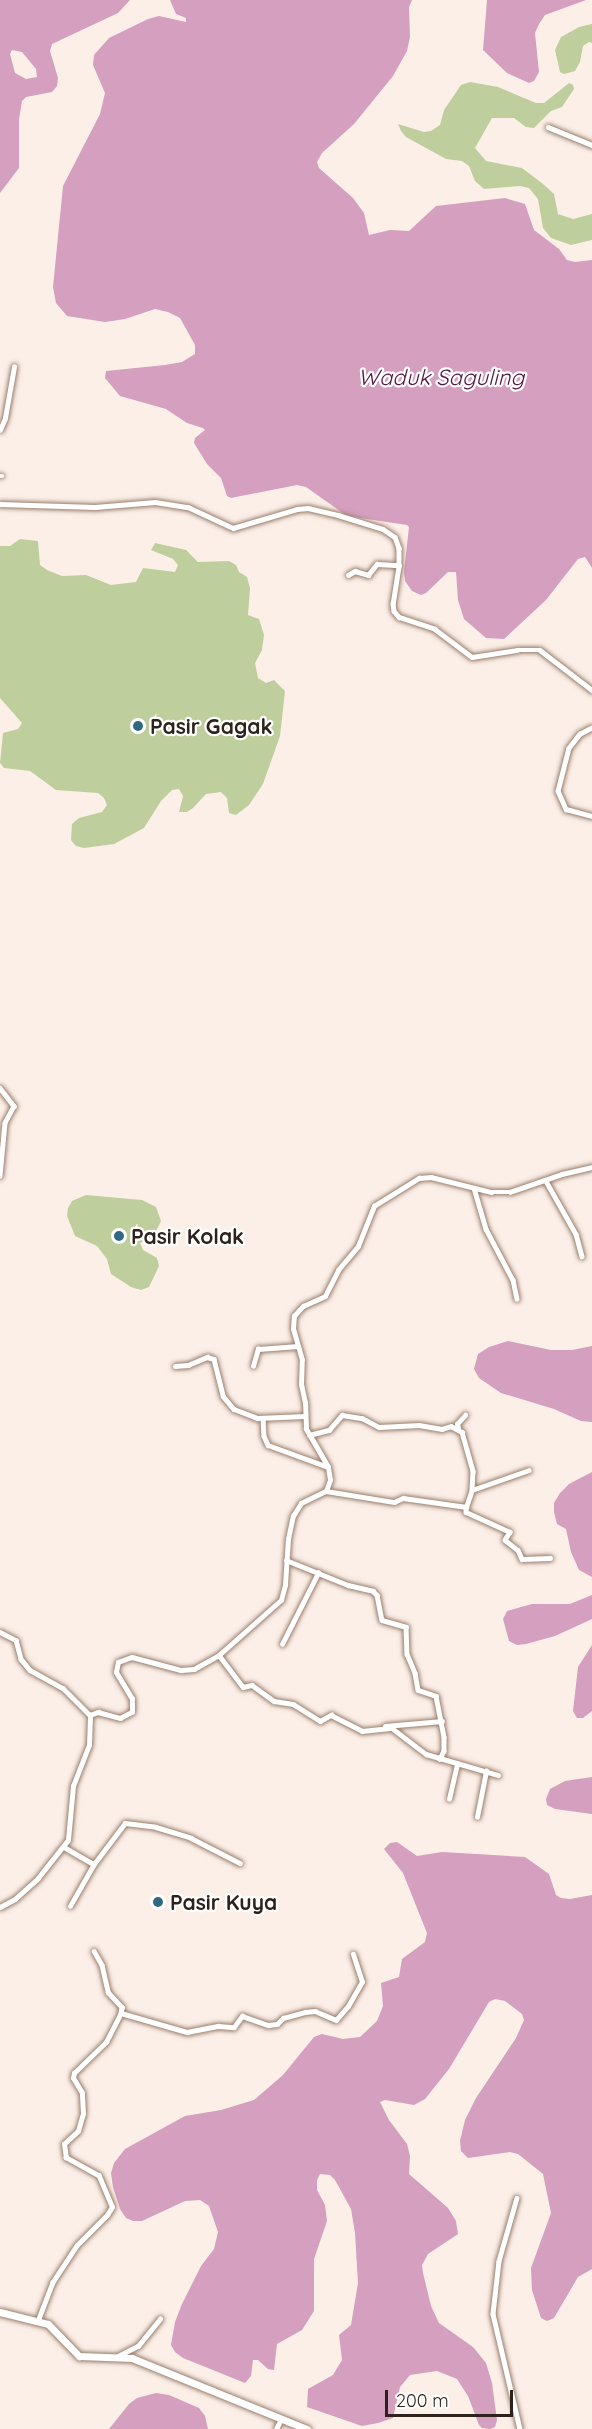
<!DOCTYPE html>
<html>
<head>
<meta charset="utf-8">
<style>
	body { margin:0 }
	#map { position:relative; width:592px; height:2429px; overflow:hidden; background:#fbefe7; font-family:Quicksand,sans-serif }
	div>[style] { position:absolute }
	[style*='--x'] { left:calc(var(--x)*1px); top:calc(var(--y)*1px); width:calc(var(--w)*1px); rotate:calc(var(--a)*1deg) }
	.green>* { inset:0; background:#bfce9d }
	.water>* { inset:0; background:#d59fbf }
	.roads { filter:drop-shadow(0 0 2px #997e6d) drop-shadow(0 0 2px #997e6d) }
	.minor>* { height:4.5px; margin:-2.25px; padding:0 2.25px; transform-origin:2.25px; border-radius:2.25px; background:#fff }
	.secondary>* { height:7px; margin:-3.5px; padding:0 3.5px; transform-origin:3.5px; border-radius:3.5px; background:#fff }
	.dots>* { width:16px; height:16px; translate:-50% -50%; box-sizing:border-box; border:3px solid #fff; border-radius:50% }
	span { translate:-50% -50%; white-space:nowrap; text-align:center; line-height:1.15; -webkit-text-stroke:4.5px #fff; paint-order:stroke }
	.poi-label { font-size:21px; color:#2e231c; font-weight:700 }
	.left { translate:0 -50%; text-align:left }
	.water-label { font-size:22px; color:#551642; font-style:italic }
	.scale { position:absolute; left:385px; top:2390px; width:128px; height:27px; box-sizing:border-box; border:3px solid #2e231c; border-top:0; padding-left:8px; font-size:18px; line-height:21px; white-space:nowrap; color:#2e231c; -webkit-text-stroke:4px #fff; paint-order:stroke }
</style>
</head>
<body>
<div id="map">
	<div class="green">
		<i style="clip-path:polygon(592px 24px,592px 43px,589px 42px,583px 46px,580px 62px,575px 71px,564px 74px,560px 72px,555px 50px,561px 37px,579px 27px)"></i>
		<i style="clip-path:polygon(470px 82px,498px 87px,536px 103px,544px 103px,569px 83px,573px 85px,574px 89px,562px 107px,551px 111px,534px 128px,526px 127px,514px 118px,492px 118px,475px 148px,486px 161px,522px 168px,543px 184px,554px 194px,558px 214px,573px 219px,592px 214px,592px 240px,571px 245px,551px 238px,543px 228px,538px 199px,529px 188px,520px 186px,484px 189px,475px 181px,469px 166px,462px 161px,446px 159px,406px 137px,401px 131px,398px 124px,424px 132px,431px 131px,440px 125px,444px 110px,461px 85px)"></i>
		<i style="clip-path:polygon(20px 539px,38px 541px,40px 565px,47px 570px,62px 576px,86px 575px,111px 585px,136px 582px,143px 568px,175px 572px,178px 565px,173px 559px,151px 550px,155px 543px,186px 550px,198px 562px,229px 561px,236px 565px,239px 572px,247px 577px,250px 588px,248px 615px,259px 619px,264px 635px,262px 650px,255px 663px,258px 678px,266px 683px,274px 680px,285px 691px,280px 736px,263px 784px,249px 805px,236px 815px,229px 813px,227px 798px,221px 792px,206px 794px,193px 808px,187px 812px,179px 812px,183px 796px,179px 789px,172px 790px,161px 801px,144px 828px,114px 844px,84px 848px,76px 846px,71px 840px,72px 824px,79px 818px,102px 812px,107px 805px,104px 798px,98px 793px,56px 790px,30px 771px,4px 768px,0 763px,3px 733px,18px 729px,22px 723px,0 698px,0 546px,10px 546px)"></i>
		<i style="clip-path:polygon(86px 1195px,142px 1200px,156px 1207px,161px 1221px,154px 1235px,140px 1243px,143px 1250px,157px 1258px,159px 1266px,149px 1287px,141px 1290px,131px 1287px,111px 1274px,107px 1259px,97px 1246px,75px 1236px,67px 1216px,68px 1208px,72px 1201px)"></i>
	</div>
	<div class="water">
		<i style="clip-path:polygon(evenodd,0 0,130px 0,118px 13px,52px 44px,50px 51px,58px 78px,57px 86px,52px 92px,26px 97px,22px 101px,19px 119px,19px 168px,0 193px,0 0,12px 50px,22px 52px,27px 58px,36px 69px,37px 77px,26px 79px,15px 73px,10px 54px,12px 50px)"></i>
		<i style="clip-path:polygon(170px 0,412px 0,409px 7px,410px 37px,407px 51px,393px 76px,354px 124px,322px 153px,317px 162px,319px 168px,353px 198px,364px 213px,369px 235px,390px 230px,409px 231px,436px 206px,505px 198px,525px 204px,534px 230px,559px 249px,567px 260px,575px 262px,592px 260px,592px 568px,585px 557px,578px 559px,546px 600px,504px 639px,486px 638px,464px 619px,458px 600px,456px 572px,448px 572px,426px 593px,421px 595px,412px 591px,405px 581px,404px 572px,409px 527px,407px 525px,347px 516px,306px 487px,297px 485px,231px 498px,227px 496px,221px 478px,207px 464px,194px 443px,195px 438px,205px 430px,203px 428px,187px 423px,166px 409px,120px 396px,105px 378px,106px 371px,165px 365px,182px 362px,195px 354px,195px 345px,180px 318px,168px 312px,155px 309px,125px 319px,105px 322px,67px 316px,56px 303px,53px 287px,63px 186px,100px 114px,105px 93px,93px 65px,94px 55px,109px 38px,148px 19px,159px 16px,186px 22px,186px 18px,176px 14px)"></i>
		<i style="clip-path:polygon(487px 0,586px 0,545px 15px,539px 24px,535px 33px,539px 72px,534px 81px,529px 83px,507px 73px,483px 50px)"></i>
		<i style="clip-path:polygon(508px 1341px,551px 1350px,572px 1350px,592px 1346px,592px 1422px,581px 1421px,554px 1409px,501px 1393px,479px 1378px,474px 1369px,478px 1354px,489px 1347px)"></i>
		<i style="clip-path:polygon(592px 1472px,592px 1577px,579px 1570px,571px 1552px,566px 1529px,557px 1524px,554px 1512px,554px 1503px,560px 1493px,569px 1484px)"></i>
		<i style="clip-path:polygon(592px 1595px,592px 1619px,555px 1636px,526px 1644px,517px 1645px,509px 1641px,503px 1619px,507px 1611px,532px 1604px,570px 1604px)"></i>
		<i style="clip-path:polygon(592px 1645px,592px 1711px,583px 1718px,577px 1718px,573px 1711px,578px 1667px)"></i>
		<i style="clip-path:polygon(592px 1777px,592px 1814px,555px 1809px,547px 1805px,546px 1799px,550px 1789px,565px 1781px)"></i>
		<i style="clip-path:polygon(397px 1842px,417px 1856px,442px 1852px,525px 1857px,549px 1874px,556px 1895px,561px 1898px,570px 1899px,592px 1895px,592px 2269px,578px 2277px,554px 2318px,547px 2321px,541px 2318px,532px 2290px,531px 2268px,551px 2213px,543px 2174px,518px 2154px,510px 2152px,468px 2158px,461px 2151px,460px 2141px,465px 2120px,476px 2098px,516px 2038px,524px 2020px,522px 2014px,505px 2001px,495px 1999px,489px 2002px,449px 2069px,425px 2099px,414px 2105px,385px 2100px,380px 2102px,389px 2120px,407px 2144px,410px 2156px,409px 2174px,448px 2208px,456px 2221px,458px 2234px,428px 2254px,422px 2265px,423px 2273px,431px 2306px,439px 2323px,473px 2347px,486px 2363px,492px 2383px,497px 2420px,495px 2427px,490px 2429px,482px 2428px,479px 2425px,468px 2396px,457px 2379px,437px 2371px,410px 2375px,400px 2387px,393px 2418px,378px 2423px,362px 2426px,307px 2407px,308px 2389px,333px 2375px,342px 2360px,339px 2335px,351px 2325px,358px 2283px,355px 2233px,351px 2209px,335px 2180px,330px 2175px,320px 2174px,317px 2180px,317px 2190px,325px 2205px,327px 2221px,314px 2259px,314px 2311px,302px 2330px,277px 2344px,274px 2370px,268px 2369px,258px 2360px,253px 2360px,251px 2376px,245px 2383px,183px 2358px,175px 2352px,171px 2345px,175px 2322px,182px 2304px,201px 2266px,214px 2249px,218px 2232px,209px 2206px,200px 2200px,185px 2201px,142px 2221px,133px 2221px,126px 2218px,120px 2209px,113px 2187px,111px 2173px,114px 2163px,125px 2149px,185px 2116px,221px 2110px,254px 2100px,283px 2075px,314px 2037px,322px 2034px,343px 2039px,360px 2037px,377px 2021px,383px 2006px,381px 1983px,399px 1977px,402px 1959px,425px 1942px,427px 1933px,403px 1873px,384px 1849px,390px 1843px)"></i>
		<i style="clip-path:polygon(156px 2393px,169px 2395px,199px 2408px,205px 2416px,208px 2429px,109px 2429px,129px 2404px,137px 2398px)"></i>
	</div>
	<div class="roads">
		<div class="minor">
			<i style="--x:548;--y:127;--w:48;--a:22.2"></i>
			<i style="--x:0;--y:430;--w:13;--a:-67"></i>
			<i style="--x:5;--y:418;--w:52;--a:-80"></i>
			<i style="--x:0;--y:476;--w:2;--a:0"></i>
			<i style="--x:0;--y:504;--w:95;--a:1.8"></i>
			<i style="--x:95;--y:507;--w:60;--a:-4.8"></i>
			<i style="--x:155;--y:502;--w:33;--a:9"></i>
			<i style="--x:188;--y:507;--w:50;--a:25"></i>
			<i style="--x:233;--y:528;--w:67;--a:-16.5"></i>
			<i style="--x:297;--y:509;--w:11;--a:-5"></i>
			<i style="--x:308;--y:508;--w:31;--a:13"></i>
			<i style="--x:338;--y:515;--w:47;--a:17.3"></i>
			<i style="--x:383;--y:529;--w:14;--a:34"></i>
			<i style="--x:395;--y:537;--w:12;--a:70"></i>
			<i style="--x:399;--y:548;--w:19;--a:90"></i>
			<i style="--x:399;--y:567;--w:37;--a:99"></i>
			<i style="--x:393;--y:604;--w:7;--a:82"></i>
			<i style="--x:394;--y:611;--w:8;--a:50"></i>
			<i style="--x:399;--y:617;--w:38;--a:18"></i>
			<i style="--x:435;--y:629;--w:46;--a:37.1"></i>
			<i style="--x:472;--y:657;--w:46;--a:-8.8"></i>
			<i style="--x:517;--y:650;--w:23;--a:0"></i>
			<i style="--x:540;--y:650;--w:66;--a:37.6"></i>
			<i style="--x:348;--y:575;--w:8;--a:-30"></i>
			<i style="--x:355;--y:571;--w:14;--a:17"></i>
			<i style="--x:368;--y:575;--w:14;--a:-51"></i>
			<i style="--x:377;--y:564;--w:22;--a:3"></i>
			<i style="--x:592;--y:728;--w:13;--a:153"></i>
			<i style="--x:580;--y:734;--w:18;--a:128"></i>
			<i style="--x:569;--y:748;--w:44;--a:104.3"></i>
			<i style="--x:558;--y:791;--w:20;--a:66"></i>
			<i style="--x:566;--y:809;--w:27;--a:15"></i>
			<i style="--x:0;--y:1088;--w:23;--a:52"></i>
			<i style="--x:14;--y:1106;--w:19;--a:118"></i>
			<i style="--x:5;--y:1123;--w:53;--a:95.4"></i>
			<i style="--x:546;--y:1181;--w:61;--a:60.5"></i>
			<i style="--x:576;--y:1234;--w:23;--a:75"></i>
			<i style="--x:474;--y:1188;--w:43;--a:73.7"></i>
			<i style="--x:486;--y:1229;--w:58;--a:62.1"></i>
			<i style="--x:513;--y:1280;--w:19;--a:78"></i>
			<i style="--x:175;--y:1366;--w:13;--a:-4"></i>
			<i style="--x:188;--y:1365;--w:21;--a:-23"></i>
			<i style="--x:207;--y:1357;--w:7;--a:16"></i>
			<i style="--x:214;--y:1359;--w:38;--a:76"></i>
			<i style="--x:223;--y:1396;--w:17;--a:50"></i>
			<i style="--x:234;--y:1409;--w:25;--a:21"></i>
			<i style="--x:257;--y:1418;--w:48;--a:-2.4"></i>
			<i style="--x:253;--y:1366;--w:18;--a:-74"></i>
			<i style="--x:258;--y:1349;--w:40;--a:-4.3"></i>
			<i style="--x:263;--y:1418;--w:18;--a:87"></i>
			<i style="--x:264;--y:1436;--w:10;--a:66"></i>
			<i style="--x:268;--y:1445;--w:64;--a:20.1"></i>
			<i style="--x:458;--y:1428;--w:4;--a:-104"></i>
			<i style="--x:457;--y:1424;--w:12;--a:-48"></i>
			<i style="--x:309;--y:1435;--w:21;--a:-14"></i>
			<i style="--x:329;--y:1430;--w:20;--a:-49"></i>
			<i style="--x:342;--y:1415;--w:20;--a:9"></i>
			<i style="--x:362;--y:1418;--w:19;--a:28"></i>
			<i style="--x:379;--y:1427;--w:40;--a:-2.9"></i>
			<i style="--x:419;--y:1425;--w:23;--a:10"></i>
			<i style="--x:442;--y:1429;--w:9;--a:-18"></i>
			<i style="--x:451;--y:1426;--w:13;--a:29"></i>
			<i style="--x:462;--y:1432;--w:41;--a:74.2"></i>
			<i style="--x:473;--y:1471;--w:19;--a:93"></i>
			<i style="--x:326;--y:1491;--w:69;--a:9.2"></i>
			<i style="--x:394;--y:1502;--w:10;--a:-24"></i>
			<i style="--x:403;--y:1498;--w:64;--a:8.1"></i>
			<i style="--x:466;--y:1507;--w:5;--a:90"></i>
			<i style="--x:466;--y:1512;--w:48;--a:24.4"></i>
			<i style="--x:510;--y:1532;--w:9;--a:122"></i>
			<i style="--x:505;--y:1540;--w:16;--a:38"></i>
			<i style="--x:518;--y:1550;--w:10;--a:66"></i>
			<i style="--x:522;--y:1559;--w:28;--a:-2"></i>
			<i style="--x:466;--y:1507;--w:18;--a:-71"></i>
			<i style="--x:472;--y:1490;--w:60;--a:-19.3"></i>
			<i style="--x:286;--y:1560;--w:67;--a:22"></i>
			<i style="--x:348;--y:1585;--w:26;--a:13"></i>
			<i style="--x:373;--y:1591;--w:6;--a:45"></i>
			<i style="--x:377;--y:1595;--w:25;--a:79"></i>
			<i style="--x:382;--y:1620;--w:25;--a:16"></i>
			<i style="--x:406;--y:1627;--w:27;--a:88"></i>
			<i style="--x:407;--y:1654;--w:21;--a:67"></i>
			<i style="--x:415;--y:1673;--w:17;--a:80"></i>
			<i style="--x:418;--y:1690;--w:19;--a:18"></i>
			<i style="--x:436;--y:1696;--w:42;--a:79"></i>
			<i style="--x:444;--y:1737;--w:14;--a:90"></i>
			<i style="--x:444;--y:1751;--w:9;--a:117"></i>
			<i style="--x:0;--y:1632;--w:18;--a:27"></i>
			<i style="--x:16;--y:1640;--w:20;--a:75"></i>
			<i style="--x:21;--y:1659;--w:14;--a:51"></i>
			<i style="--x:30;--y:1670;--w:38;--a:29"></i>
			<i style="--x:63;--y:1688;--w:38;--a:45"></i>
			<i style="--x:282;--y:1644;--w:80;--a:-63.1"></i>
			<i style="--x:219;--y:1655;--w:40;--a:53"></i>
			<i style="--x:243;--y:1687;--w:9;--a:-13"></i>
			<i style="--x:252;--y:1685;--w:27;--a:36"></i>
			<i style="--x:274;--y:1701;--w:19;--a:9"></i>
			<i style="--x:293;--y:1704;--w:32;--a:32"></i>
			<i style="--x:320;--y:1721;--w:13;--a:-29"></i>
			<i style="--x:331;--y:1715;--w:35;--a:27"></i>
			<i style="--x:362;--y:1731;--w:30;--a:-6"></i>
			<i style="--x:392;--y:1728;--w:43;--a:37.4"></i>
			<i style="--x:426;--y:1754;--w:75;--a:16.3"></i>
			<i style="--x:385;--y:1726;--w:57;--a:-5"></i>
			<i style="--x:449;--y:1799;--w:36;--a:-77"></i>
			<i style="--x:477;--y:1817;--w:47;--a:-78.9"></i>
			<i style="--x:64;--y:1847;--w:34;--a:30"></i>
			<i style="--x:70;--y:1906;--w:48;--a:-60.3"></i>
			<i style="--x:94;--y:1864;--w:51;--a:-52.9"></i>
			<i style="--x:125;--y:1823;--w:31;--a:7"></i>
			<i style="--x:156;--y:1827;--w:37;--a:17"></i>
			<i style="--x:191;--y:1838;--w:55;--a:27"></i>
			<i style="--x:0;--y:1907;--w:17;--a:-28"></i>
			<i style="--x:15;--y:1899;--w:31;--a:-42"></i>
			<i style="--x:38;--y:1878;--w:48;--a:-51.7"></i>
			<i style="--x:68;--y:1840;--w:54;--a:-84.7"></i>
			<i style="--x:73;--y:1786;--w:44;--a:-68.7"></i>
			<i style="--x:89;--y:1745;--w:30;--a:-88"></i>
			<i style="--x:90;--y:1715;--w:9;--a:-21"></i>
			<i style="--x:98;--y:1712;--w:23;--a:15"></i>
			<i style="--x:120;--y:1718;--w:13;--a:-27"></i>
			<i style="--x:132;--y:1712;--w:13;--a:-90"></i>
			<i style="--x:132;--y:1699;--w:31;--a:-121"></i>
			<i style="--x:116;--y:1672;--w:10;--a:-79"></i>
			<i style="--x:118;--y:1662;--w:15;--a:-20"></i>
			<i style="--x:132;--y:1657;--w:51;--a:14.9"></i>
			<i style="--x:181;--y:1670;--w:13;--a:-4"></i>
			<i style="--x:194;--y:1669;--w:29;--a:-29"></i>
			<i style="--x:219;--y:1655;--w:83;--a:-41.6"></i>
			<i style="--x:281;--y:1600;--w:16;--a:-75"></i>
			<i style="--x:285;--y:1585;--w:46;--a:-86.3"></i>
			<i style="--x:288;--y:1539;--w:24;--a:-78"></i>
			<i style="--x:293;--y:1516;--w:15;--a:-58"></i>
			<i style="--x:301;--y:1503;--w:28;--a:-26"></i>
			<i style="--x:326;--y:1491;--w:12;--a:-70"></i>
			<i style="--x:330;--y:1480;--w:13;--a:-99"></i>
			<i style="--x:328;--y:1467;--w:44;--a:-120.1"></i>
			<i style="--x:306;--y:1429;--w:26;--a:-92"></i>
			<i style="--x:305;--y:1403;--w:19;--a:-102"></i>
			<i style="--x:301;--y:1384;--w:24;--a:-88"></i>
			<i style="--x:302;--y:1360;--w:32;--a:-106"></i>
			<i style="--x:293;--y:1329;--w:13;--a:-86"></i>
			<i style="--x:294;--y:1316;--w:13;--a:-48"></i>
			<i style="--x:303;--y:1306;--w:24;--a:-24"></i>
			<i style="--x:325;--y:1296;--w:29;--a:-63"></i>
			<i style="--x:338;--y:1270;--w:31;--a:-50"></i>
			<i style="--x:358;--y:1246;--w:43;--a:-68.2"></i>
			<i style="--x:374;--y:1206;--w:53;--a:-31.9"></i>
			<i style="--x:419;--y:1178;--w:12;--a:-5"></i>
			<i style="--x:431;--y:1177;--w:62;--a:14"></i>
			<i style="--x:491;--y:1192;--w:19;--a:0"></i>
			<i style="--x:510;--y:1192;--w:55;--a:-19.1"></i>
			<i style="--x:562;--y:1174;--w:31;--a:-13"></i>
			<i style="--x:94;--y:1951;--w:16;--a:60"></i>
			<i style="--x:102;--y:1965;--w:28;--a:77"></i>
			<i style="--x:108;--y:1992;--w:21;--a:47"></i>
			<i style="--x:122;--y:2007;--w:6;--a:99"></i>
			<i style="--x:517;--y:2198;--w:66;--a:105.9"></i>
			<i style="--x:499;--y:2261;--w:53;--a:96.5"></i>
			<i style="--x:493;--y:2314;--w:118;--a:76.8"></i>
			<i style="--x:38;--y:2320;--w:40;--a:-69"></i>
			<i style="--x:52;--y:2283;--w:45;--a:-56.7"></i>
			<i style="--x:77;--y:2245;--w:42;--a:-45"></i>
			<i style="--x:107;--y:2215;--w:9;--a:-58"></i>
			<i style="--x:112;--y:2207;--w:34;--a:-113"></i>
			<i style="--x:99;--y:2176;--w:38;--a:-151"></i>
			<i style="--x:66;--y:2158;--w:14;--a:-98"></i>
			<i style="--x:64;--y:2144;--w:19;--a:-43"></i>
			<i style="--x:78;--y:2131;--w:18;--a:-74"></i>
			<i style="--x:83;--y:2114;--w:21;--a:-93"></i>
			<i style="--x:82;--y:2093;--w:17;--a:-121"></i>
			<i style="--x:73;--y:2078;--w:5;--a:-79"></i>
			<i style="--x:74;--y:2073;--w:45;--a:-44.1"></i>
			<i style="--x:106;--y:2042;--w:33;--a:-63"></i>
			<i style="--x:121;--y:2013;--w:69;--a:16.1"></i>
			<i style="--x:187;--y:2032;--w:32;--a:-11"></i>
			<i style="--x:218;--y:2026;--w:16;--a:4"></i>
			<i style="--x:234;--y:2027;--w:14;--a:-54"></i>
			<i style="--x:242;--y:2016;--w:28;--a:19"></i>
			<i style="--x:268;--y:2025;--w:9;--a:-6"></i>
			<i style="--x:277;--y:2024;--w:8;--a:-45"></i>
			<i style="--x:283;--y:2018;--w:23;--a:-15"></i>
			<i style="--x:305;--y:2012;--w:10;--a:-6"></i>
			<i style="--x:315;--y:2011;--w:23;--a:23"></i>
			<i style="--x:336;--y:2020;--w:18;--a:-49"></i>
			<i style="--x:348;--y:2006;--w:28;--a:-60"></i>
			<i style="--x:362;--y:1982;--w:29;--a:-108"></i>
			<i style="--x:118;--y:2356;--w:22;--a:-27"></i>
			<i style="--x:138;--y:2346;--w:35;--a:-51"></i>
			<i style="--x:276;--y:2429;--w:11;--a:-63"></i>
		</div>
		<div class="secondary">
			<i style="--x:0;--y:2312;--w:49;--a:14"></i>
			<i style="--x:48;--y:2324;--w:45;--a:45.9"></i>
			<i style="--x:79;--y:2356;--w:53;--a:2.2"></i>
			<i style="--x:132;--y:2358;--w:189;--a:22.1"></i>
		</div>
	</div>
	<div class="dots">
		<i style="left:138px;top:726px;background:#2f6a82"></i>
		<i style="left:119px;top:1236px;background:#2f6a82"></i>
		<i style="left:158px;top:1902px;background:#2f6a82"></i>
	</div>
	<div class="poi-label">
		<span class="left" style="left:150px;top:726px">Pasir Gagak</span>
		<span class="left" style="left:131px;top:1236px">Pasir Kolak</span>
		<span class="left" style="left:170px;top:1902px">Pasir Kuya</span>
	</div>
	<div class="water-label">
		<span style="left:441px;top:378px">Waduk Saguling</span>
	</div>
	<div class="scale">200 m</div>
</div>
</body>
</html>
